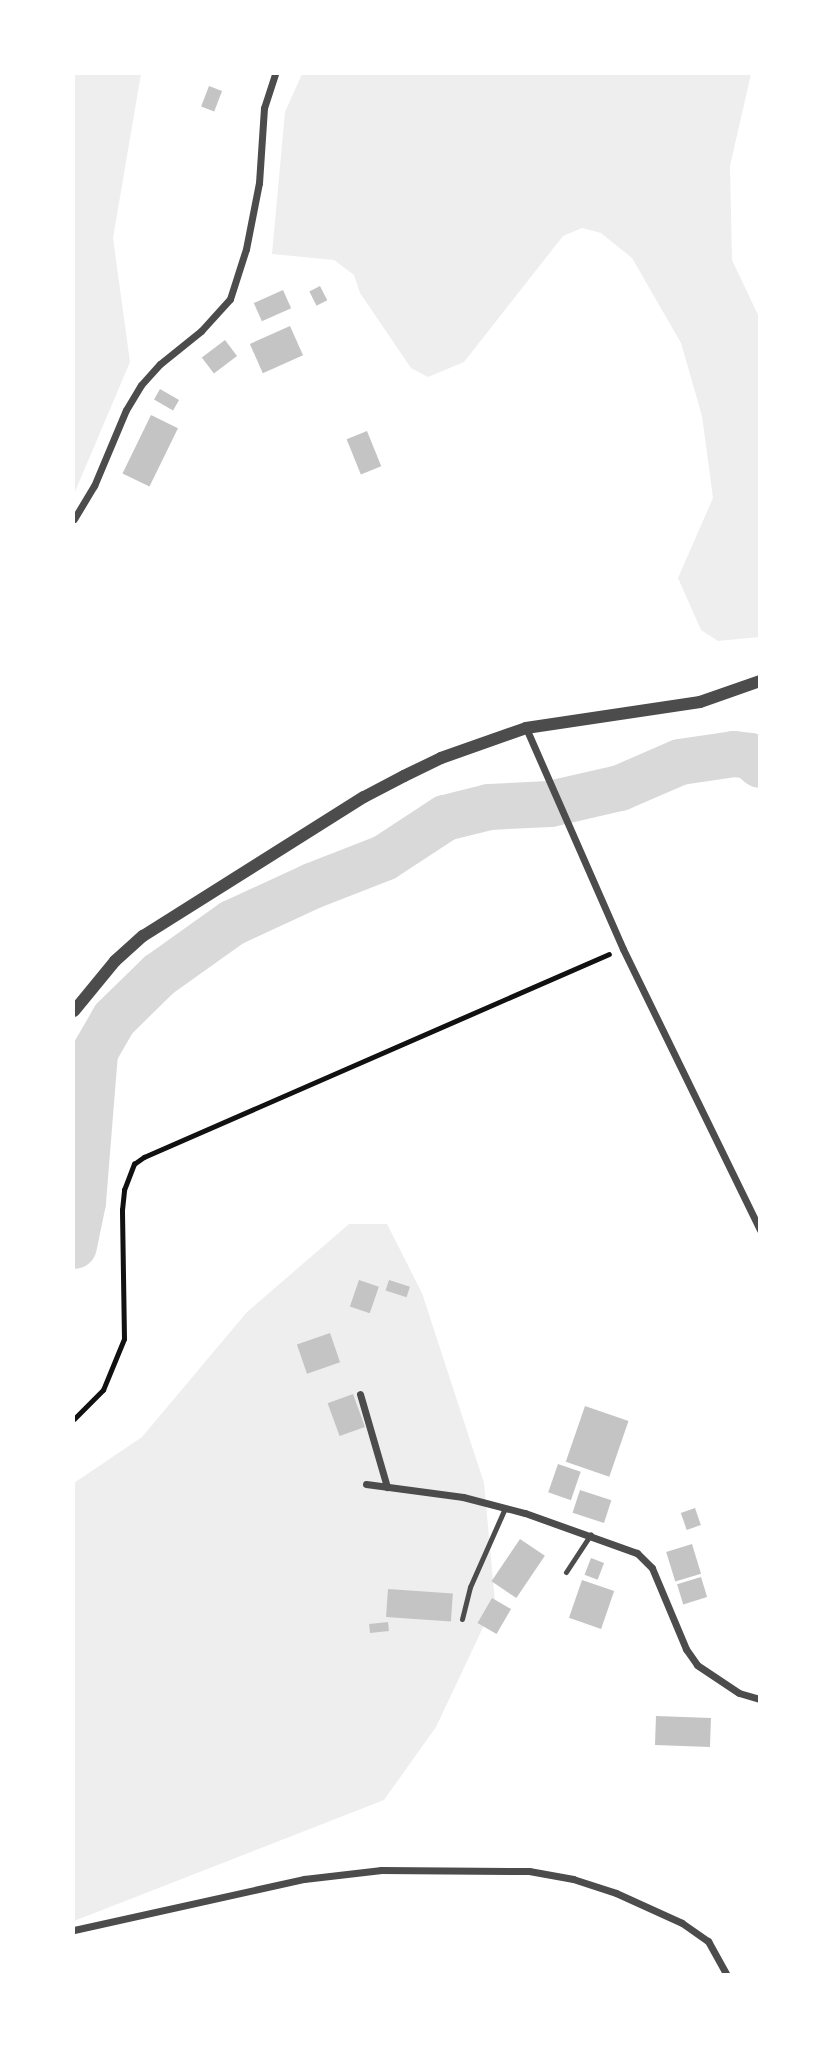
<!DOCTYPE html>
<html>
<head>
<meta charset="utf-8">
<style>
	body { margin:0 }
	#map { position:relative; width:833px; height:2048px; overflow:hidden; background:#fff; font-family:"Crimson Pro",serif }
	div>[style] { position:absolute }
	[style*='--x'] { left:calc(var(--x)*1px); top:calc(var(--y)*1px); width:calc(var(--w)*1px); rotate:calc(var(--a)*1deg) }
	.green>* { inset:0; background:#eee }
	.river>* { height:46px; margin:-23px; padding:0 23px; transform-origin:23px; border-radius:23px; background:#d9d9d9 }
	.building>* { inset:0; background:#c4c4c4; transform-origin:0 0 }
	.path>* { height:4.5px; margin:-2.25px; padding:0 2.25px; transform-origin:2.25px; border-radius:2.25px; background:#111 }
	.service>* { height:5px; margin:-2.5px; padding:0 2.5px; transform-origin:2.5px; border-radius:2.5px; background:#4c4c4c }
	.minor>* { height:7px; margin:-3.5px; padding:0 3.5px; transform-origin:3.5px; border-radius:3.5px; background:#4c4c4c }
	.tertiary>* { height:12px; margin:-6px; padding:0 6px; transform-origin:6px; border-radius:6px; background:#4c4c4c }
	span { translate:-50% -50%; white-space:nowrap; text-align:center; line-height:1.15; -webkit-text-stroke:5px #fff; paint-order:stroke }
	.frame { position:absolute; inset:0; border:75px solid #fff; pointer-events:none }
</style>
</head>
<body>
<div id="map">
	<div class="green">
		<i style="clip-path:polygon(74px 74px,141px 74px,113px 238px,130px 362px,74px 494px)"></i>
		<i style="clip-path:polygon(302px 74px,751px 74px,730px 166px,732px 260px,759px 317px,759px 637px,718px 641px,701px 630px,678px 578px,713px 498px,702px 416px,681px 343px,632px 258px,601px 233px,582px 228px,563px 236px,464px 362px,428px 377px,411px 368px,360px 293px,354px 275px,334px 260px,272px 254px,285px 112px)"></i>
		<i style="clip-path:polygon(349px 1224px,387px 1224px,422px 1293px,484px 1483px,495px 1602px,436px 1727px,384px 1800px,74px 1921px,74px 1483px,142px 1437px,247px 1312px)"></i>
	</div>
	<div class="river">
		<i style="--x:74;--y:1246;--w:45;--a:-78.4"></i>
		<i style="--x:83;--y:1202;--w:150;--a:-85.4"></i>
		<i style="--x:95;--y:1052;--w:38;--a:-60"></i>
		<i style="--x:114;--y:1019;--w:63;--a:-44.4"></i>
		<i style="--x:159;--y:975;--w:90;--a:-35.5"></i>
		<i style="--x:232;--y:923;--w:88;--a:-24.8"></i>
		<i style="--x:312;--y:886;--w:77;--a:-21.3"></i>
		<i style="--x:384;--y:858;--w:73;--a:-33.3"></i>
		<i style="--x:445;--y:818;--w:45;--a:-14"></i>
		<i style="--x:489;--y:807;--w:61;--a:-2.8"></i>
		<i style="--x:550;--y:804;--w:72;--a:-12.9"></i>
		<i style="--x:620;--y:788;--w:65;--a:-23.4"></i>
		<i style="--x:680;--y:762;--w:55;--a:-8.4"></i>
		<i style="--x:734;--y:754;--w:16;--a:7"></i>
		<i style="--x:750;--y:756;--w:13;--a:42"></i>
	</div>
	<div class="building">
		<i style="left:209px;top:86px;width:14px;height:22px;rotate:21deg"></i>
		<i style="left:320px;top:286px;width:16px;height:12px;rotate:63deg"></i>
		<i style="left:283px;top:290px;width:20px;height:32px;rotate:66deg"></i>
		<i style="left:290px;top:326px;width:32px;height:44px;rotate:66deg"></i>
		<i style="left:225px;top:340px;width:20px;height:29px;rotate:53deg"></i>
		<i style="left:160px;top:389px;width:22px;height:12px;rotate:30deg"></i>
		<i style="left:151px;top:415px;width:30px;height:65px;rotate:26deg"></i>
		<i style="left:367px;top:431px;width:38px;height:22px;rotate:68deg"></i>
		<i style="left:359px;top:1280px;width:21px;height:28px;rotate:19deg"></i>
		<i style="left:389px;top:1280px;width:22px;height:11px;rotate:18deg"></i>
		<i style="left:330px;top:1333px;width:31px;height:35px;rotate:71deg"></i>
		<i style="left:353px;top:1394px;width:35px;height:27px;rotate:70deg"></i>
		<i style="left:585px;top:1406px;width:46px;height:59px;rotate:19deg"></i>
		<i style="left:558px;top:1464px;width:24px;height:30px;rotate:19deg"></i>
		<i style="left:580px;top:1490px;width:33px;height:24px;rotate:18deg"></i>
		<i style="left:695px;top:1508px;width:18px;height:15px;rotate:71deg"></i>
		<i style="left:520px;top:1539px;width:30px;height:51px;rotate:34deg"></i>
		<i style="left:692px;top:1544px;width:31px;height:27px;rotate:73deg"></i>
		<i style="left:591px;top:1558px;width:14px;height:18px;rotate:21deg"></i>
		<i style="left:701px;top:1577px;width:21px;height:25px;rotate:73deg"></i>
		<i style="left:582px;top:1580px;width:34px;height:40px;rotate:19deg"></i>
		<i style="left:388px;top:1589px;width:65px;height:28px;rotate:4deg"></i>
		<i style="left:492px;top:1598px;width:22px;height:29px;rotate:30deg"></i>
		<i style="left:388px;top:1622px;width:9px;height:19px;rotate:84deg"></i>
		<i style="left:656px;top:1716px;width:55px;height:29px;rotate:2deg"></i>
	</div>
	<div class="path">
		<i style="--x:74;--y:1419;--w:41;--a:-45"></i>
		<i style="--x:103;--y:1390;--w:55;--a:-67.6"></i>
		<i style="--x:124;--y:1339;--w:129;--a:-90.9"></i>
		<i style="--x:122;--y:1210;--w:20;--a:-84"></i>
		<i style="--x:124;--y:1190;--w:28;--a:-69"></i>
		<i style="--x:134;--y:1164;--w:12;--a:-35"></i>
		<i style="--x:144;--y:1157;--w:507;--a:-23.58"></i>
	</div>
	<div class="service">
		<i style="--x:566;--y:1572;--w:45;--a:-56.7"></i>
		<i style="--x:462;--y:1619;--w:33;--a:-76"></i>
		<i style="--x:470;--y:1587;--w:86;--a:-66.1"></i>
	</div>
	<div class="minor">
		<i style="--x:74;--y:519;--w:39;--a:-59"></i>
		<i style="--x:94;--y:486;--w:82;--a:-67.2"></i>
		<i style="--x:126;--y:410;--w:29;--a:-59"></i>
		<i style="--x:141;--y:385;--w:28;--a:-48"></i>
		<i style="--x:160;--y:364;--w:53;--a:-38.8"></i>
		<i style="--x:201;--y:331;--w:43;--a:-47.8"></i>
		<i style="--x:230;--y:299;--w:52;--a:-72.3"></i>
		<i style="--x:246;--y:249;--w:67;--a:-78.9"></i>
		<i style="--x:259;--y:183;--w:75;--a:-86.2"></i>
		<i style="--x:264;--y:108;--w:36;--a:-72"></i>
		<i style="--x:526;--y:728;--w:241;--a:66.3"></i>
		<i style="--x:623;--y:949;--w:313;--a:64"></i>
		<i style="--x:360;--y:1394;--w:97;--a:73.8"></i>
		<i style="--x:366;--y:1484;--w:98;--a:7.6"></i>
		<i style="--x:463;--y:1497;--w:64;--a:14.5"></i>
		<i style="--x:525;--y:1513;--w:119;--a:19.7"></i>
		<i style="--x:637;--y:1553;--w:21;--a:45"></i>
		<i style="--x:652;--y:1568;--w:88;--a:67.2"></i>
		<i style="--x:686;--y:1649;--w:19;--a:55"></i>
		<i style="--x:697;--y:1665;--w:50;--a:33.7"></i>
		<i style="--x:739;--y:1693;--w:22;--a:16"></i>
		<i style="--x:74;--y:1930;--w:236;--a:-12.5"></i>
		<i style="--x:304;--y:1879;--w:78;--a:-6.7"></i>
		<i style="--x:381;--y:1870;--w:148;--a:0.4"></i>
		<i style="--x:529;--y:1871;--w:45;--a:10.3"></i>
		<i style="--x:573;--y:1879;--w:45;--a:18"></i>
		<i style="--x:616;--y:1893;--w:72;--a:24.4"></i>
		<i style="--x:682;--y:1923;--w:32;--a:35"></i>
		<i style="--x:708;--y:1941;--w:38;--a:61"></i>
	</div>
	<div class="tertiary">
		<i style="--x:74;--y:1011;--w:65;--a:-50.6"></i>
		<i style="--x:115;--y:961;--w:38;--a:-42"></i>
		<i style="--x:143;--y:936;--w:261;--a:-32.2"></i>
		<i style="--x:364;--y:797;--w:45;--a:-27.7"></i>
		<i style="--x:404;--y:776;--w:41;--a:-25.9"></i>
		<i style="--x:441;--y:758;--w:90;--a:-19.4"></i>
		<i style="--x:526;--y:728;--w:176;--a:-8.5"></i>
		<i style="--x:700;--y:702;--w:64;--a:-19.3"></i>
	</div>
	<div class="frame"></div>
</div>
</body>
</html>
